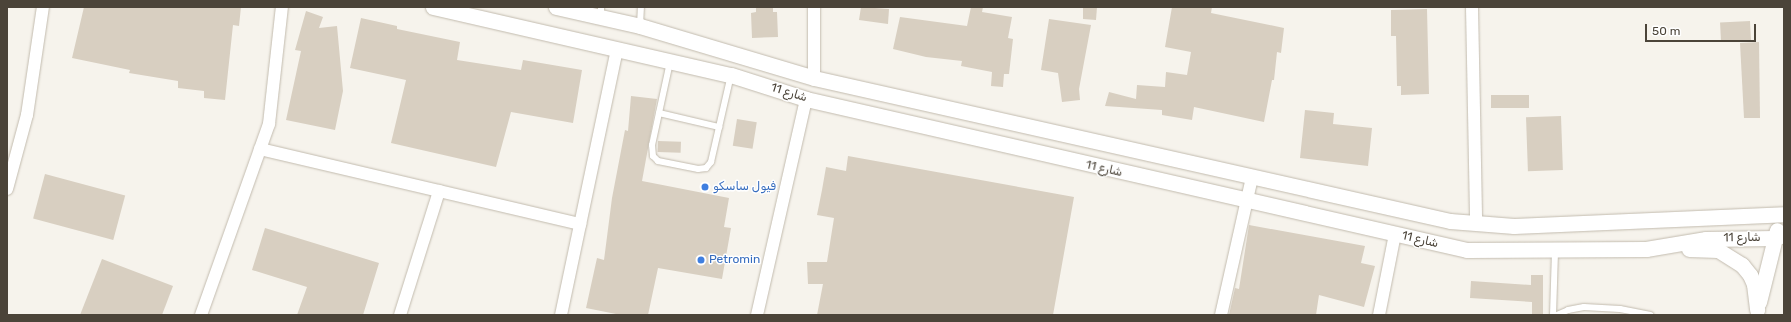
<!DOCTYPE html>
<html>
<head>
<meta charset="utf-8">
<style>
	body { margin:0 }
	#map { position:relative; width:1791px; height:322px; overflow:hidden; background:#f6f3ec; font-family:Rubik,"Noto Naskh Arabic",sans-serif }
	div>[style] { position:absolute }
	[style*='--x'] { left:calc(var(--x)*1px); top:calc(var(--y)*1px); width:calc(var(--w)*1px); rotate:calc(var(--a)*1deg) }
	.building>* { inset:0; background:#d8cfc1; transform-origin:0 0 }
	.roads { filter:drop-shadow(0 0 1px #c2bbae) drop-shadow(0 0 1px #c2bbae) }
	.service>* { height:6px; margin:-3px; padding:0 3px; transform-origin:3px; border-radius:3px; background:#fff }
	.minor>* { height:12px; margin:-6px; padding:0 6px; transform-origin:6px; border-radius:6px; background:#fff }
	.tertiary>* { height:15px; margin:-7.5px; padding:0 7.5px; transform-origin:7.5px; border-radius:7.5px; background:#fff }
	.dots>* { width:11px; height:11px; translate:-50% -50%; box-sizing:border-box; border:2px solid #fff; border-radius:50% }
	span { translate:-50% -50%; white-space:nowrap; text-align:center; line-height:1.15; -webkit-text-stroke:3px #fff; paint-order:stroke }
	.street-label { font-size:12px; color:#4b4439 }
	.shop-label { font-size:12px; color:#366cbe }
	.left { translate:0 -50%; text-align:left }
	.frame { position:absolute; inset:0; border:8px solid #4b4439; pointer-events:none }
	.scale { position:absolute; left:1645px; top:24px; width:111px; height:18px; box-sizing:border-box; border:2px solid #4b4439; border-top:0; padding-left:5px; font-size:12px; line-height:14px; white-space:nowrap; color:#4b4439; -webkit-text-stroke:3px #fff; paint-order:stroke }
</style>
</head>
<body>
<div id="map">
	<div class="building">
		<i style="clip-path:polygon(84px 7px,241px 7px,239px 26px,233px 25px,225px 100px,204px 98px,204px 91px,178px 88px,178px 81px,129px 73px,130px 70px,72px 58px)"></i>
		<i style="clip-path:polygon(756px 7px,773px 7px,773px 12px,777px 12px,778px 37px,752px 38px,751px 13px,756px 12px)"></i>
		<i style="clip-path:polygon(861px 7px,889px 9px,888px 24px,859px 20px)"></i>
		<i style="clip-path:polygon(971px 7px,983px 7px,982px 12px,1012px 17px,1008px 38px,1013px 39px,1009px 74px,1004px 74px,1003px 87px,991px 86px,992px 72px,961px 66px,962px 61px,926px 57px,893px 49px,900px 17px,967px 26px)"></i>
		<i style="clip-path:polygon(1083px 7px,1097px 7px,1096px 20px,1083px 19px)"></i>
		<i style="clip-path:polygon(1172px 7px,1212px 7px,1211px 13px,1284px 28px,1281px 53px,1277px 52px,1274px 80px,1272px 80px,1264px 122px,1194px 107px,1192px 120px,1162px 115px,1162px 110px,1105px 106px,1109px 92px,1136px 99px,1137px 85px,1165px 87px,1166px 72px,1187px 75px,1191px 52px,1165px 47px)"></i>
		<i style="clip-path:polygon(1427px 9px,1429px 94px,1401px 95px,1401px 86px,1397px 86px,1396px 36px,1391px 36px,1391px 10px)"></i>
		<i style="clip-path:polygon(306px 11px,323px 17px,319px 28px,337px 26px,343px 91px,335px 130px,286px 120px,301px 51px,295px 50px)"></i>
		<i style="clip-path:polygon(361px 18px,397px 26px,397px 29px,460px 42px,457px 60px,521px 70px,523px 60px,582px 70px,573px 123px,511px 112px,496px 167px,391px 143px,406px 80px,350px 68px)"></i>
		<i style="clip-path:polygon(1049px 19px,1091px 25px,1079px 89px,1080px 100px,1062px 102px,1058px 73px,1041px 70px)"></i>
		<i style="left:1750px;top:21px;width:19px;height:30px;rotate:87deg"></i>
		<i style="clip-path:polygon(1759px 42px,1760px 118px,1744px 118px,1740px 43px)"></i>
		<i style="left:1529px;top:95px;width:13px;height:38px;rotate:90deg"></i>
		<i style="clip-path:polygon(631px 96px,657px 99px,642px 181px,729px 198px,724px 227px,731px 228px,722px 279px,658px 268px,648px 315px,621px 315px,586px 308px,597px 258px,604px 260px,612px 198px,625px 130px,628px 131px)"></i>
		<i style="clip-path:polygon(1305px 110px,1334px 113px,1333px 124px,1372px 128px,1368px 166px,1300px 158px)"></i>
		<i style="left:1561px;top:116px;width:54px;height:35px;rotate:88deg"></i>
		<i style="left:737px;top:119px;width:20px;height:27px;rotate:9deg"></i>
		<i style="left:658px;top:141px;width:23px;height:11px;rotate:2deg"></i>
		<i style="clip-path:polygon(848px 156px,1074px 197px,1053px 315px,817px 315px,823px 284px,808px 284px,807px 262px,827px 262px,834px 218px,817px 215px,822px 190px,826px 167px,846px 171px)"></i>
		<i style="left:45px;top:174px;width:83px;height:46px;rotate:15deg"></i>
		<i style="clip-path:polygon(1249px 225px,1365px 246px,1361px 263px,1375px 266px,1364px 307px,1319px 295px,1316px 315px,1229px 315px,1235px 288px,1239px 289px)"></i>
		<i style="clip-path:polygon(265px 228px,379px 263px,363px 315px,297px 315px,307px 287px,252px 270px)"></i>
		<i style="clip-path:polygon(102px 259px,173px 286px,162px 315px,80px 315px)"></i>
		<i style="clip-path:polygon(1531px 275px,1543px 275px,1543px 314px,1532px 314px,1532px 302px,1470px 298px,1471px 281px,1531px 285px)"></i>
	</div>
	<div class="roads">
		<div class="service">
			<i style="--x:601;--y:17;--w:10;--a:-90"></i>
			<i style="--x:640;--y:25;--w:18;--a:-87"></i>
			<i style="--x:670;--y:62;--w:85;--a:102.2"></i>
			<i style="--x:652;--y:145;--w:11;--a:85"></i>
			<i style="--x:653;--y:156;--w:7;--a:45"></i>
			<i style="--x:658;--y:161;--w:41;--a:11.3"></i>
			<i style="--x:698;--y:169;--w:8;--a:-7"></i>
			<i style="--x:706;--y:168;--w:8;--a:-50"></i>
			<i style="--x:711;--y:162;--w:89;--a:-77.1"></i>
			<i style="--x:659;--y:113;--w:62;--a:13.1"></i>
			<i style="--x:1553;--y:315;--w:64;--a:-88.2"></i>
			<i style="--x:1557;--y:315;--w:12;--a:-24"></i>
			<i style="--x:1568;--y:310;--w:16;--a:-11"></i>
			<i style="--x:1584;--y:307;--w:36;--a:3"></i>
			<i style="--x:1620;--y:309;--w:31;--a:11"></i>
		</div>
		<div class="minor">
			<i style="--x:814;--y:7;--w:71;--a:90"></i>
			<i style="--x:1472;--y:7;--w:217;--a:88.9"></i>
			<i style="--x:260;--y:149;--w:329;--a:13.2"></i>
			<i style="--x:7;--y:189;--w:77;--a:-74.9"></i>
			<i style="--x:27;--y:115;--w:109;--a:-81.6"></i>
			<i style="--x:201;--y:315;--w:203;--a:-70.4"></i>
			<i style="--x:269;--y:124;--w:118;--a:-83.7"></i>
			<i style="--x:400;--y:315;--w:130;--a:-72.5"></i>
			<i style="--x:561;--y:315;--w:272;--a:-78.1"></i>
			<i style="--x:757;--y:315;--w:221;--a:-77.2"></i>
			<i style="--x:1221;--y:315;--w:141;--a:-77.3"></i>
			<i style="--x:1379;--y:315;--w:83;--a:-78.8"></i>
		</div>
		<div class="tertiary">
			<i style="--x:433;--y:7;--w:306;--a:12.9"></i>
			<i style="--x:731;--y:75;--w:79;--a:17.7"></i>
			<i style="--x:806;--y:99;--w:678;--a:12.87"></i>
			<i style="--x:1467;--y:250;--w:179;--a:-0.3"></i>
			<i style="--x:1646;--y:249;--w:61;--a:-9.5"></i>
			<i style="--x:1706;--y:239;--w:68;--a:-0.8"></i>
			<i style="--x:1774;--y:238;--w:10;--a:-17"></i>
			<i style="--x:556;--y:7;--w:86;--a:12.7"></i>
			<i style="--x:640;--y:26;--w:182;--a:16.6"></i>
			<i style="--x:814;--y:78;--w:652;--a:12.67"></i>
			<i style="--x:1450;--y:221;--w:64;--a:4.5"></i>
			<i style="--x:1514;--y:226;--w:270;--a:-2.5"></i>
			<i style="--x:1689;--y:249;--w:29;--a:2"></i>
			<i style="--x:1718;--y:250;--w:28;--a:32"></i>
			<i style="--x:1742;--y:265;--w:13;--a:51"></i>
			<i style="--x:1750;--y:275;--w:10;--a:66"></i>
			<i style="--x:1754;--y:284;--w:26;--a:83"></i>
			<i style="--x:1759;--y:302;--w:74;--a:-76"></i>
		</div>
	</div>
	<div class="dots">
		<i style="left:705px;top:187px;background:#3f7fe0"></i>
		<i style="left:701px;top:260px;background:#3f7fe0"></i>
	</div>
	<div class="street-label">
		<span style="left:789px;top:93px;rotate:17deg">شارع 11</span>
		<span style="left:1104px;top:169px;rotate:13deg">شارع 11</span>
		<span style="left:1742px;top:238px;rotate:-1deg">شارع 11</span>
		<span style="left:1420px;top:240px;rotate:13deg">شارع 11</span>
	</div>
	<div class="shop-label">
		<span class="left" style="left:713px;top:187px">فيول ساسكو</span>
		<span class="left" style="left:709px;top:260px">Petromin</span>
	</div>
	<div class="frame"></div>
	<div class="scale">50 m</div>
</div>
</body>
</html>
